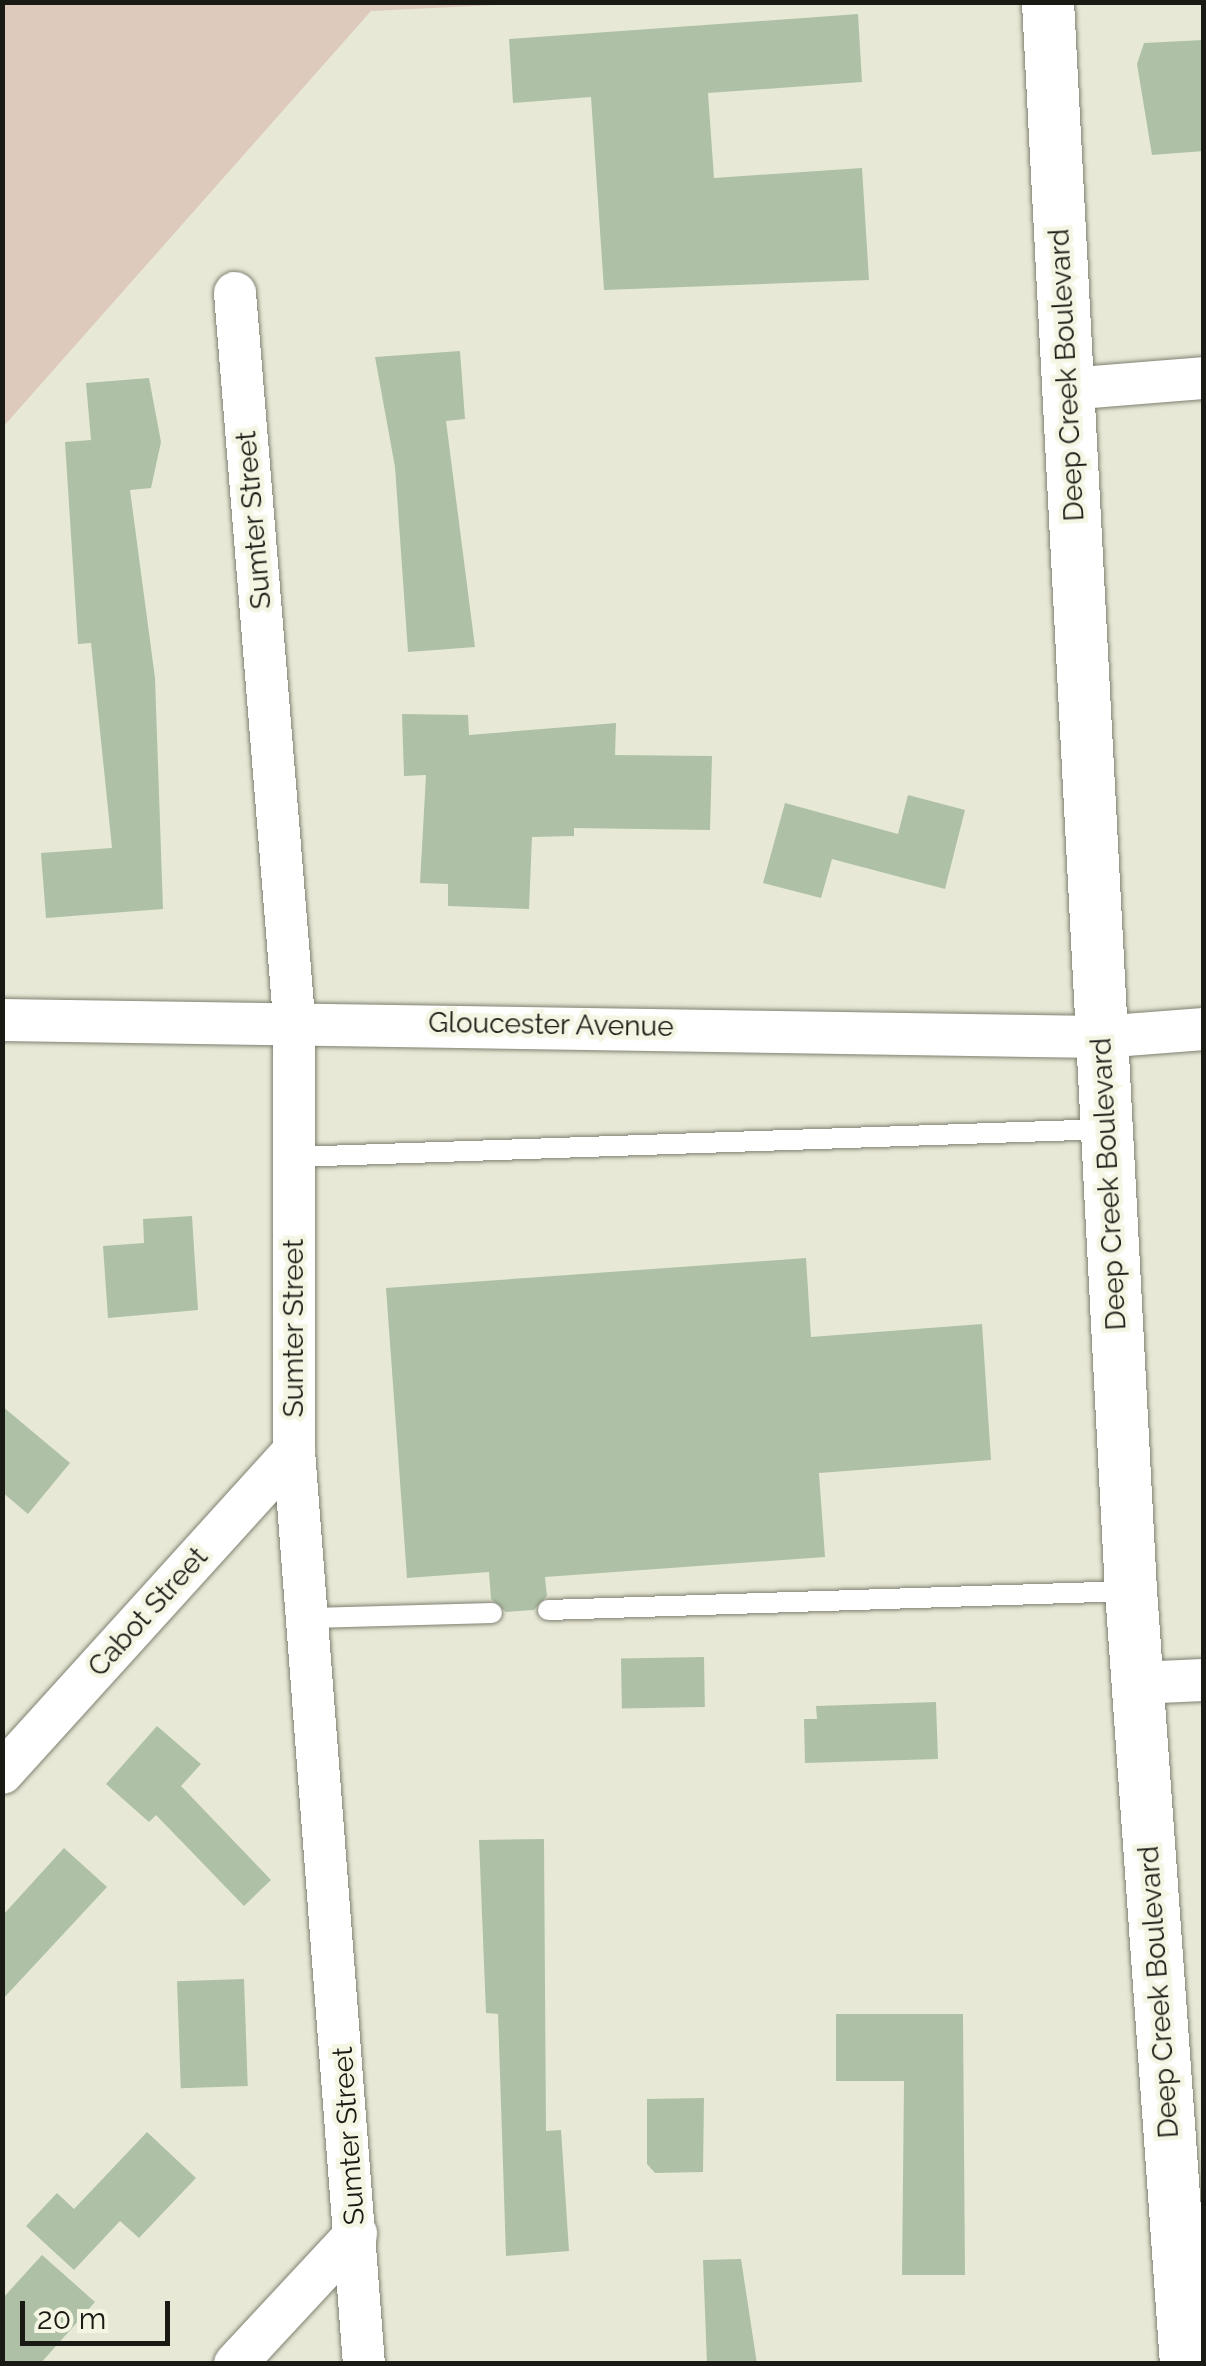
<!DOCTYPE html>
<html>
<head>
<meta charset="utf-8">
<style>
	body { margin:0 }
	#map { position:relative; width:1206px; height:2366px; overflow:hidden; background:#e7e8d6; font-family:Raleway,sans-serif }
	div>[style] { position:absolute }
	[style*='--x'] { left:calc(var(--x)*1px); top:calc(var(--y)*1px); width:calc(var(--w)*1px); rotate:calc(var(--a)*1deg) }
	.green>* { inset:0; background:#decabd }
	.building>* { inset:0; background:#aec1a7; transform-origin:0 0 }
	.roads { filter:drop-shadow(0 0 2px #808171) drop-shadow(0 0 2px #808171) }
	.service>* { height:20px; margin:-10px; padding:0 10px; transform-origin:10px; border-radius:10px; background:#fff }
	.minor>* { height:42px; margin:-21px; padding:0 21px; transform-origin:21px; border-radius:21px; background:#fff }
	.tertiary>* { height:52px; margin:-26px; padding:0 26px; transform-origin:26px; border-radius:26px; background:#fff }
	span { translate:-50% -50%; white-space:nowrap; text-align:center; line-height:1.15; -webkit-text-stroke:9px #f4f5e3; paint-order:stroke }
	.street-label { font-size:28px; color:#191a13 }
	.frame { position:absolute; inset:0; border:5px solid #191a13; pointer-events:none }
	.scale { position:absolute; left:20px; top:2301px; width:150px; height:45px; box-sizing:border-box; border:5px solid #191a13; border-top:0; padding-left:12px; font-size:30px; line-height:35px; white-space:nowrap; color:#191a13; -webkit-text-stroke:8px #f4f5e3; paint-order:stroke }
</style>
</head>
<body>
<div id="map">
	<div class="green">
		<i style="clip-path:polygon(3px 2px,537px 2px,537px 3px,371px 11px,3px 427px)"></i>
	</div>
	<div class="building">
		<i style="clip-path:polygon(858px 14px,862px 82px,708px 93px,714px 178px,862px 168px,869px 280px,604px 290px,591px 97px,513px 103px,509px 39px)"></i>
		<i style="clip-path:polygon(1204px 40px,1204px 151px,1152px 155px,1137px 64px,1144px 43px)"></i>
		<i style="clip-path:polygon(460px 351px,465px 419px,446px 421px,475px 647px,408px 652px,395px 467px,375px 357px)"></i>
		<i style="clip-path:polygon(149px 378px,161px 442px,151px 488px,130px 490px,155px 678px,163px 909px,46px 918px,41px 853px,112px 848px,91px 643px,78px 644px,65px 442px,91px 440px,86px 383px)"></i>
		<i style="clip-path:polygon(402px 714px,468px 715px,469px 735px,616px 723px,615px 755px,712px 756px,710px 830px,574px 828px,574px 836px,532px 837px,529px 909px,448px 906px,448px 884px,420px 883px,426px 775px,404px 776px)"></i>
		<i style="clip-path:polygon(908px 795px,965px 810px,945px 889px,832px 859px,821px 898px,763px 883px,785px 803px,898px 834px)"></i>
		<i style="clip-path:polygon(192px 1216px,198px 1310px,108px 1318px,103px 1246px,144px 1243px,143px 1219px)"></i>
		<i style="clip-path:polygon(806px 1258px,811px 1337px,982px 1324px,991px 1460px,819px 1473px,825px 1557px,545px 1577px,547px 1596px,534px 1610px,506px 1612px,491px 1599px,489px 1572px,407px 1578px,386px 1288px)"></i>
		<i style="clip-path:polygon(2px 1406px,70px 1463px,28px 1514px,2px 1492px)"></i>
		<i style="left:704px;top:1657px;width:50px;height:83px;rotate:89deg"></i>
		<i style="clip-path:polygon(936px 1702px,938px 1759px,805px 1763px,804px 1719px,817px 1719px,816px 1706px)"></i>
		<i style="clip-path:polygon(157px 1726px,201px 1764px,181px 1786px,271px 1880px,244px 1906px,156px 1815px,149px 1822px,106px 1784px)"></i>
		<i style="clip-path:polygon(544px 1839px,546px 2131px,561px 2130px,569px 2251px,506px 2256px,498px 2014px,486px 2013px,479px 1840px)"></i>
		<i style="clip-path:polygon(64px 1848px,107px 1887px,2px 2000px,2px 1916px)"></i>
		<i style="left:244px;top:1979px;width:107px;height:67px;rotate:88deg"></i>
		<i style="clip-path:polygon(836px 2014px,963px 2014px,965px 2275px,902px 2275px,904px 2081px,836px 2081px)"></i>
		<i style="clip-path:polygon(704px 2098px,703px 2172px,655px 2173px,647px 2164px,647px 2099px)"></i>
		<i style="clip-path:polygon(147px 2132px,196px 2178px,139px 2238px,120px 2221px,74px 2270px,26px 2226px,57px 2193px,74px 2209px)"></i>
		<i style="clip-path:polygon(42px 2255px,95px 2302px,40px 2364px,2px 2364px,2px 2299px)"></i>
		<i style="clip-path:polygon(741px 2259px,757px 2364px,707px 2364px,703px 2260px)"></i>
	</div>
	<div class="roads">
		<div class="service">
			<i style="--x:294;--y:1157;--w:812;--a:-1.97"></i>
			<i style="--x:548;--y:1610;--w:581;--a:-1.87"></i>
			<i style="--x:312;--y:1618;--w:180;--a:-1.6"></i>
		</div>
		<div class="minor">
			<i style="--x:235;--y:293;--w:728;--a:85.35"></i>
			<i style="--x:294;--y:1019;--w:432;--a:90"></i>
			<i style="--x:294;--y:1451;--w:916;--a:85.62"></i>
			<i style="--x:1068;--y:389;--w:136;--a:-4.6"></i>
			<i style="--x:2;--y:1020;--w:1098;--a:0.89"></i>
			<i style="--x:1100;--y:1037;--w:104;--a:-4.4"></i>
			<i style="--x:1137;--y:1683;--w:67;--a:-2.6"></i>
			<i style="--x:2;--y:1773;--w:435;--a:-47.8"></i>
			<i style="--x:235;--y:2364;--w:178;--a:-47.1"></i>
		</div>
		<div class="tertiary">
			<i style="--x:1048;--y:2;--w:1591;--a:87.01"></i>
			<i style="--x:1131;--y:1591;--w:775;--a:85.93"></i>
		</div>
	</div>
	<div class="street-label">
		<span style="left:1067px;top:375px;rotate:-93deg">Deep Creek Boulevard</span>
		<span style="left:254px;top:520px;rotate:-95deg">Sumter Street</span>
		<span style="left:551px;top:1025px;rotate:1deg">Gloucester Avenue</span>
		<span style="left:1109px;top:1184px;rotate:-93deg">Deep Creek Boulevard</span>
		<span style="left:294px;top:1328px;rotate:-90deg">Sumter Street</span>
		<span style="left:148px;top:1612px;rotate:-48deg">Cabot Street</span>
		<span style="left:1159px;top:1992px;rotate:-94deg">Deep Creek Boulevard</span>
		<span style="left:349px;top:2136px;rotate:-94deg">Sumter Street</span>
	</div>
	<div class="frame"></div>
	<div class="scale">20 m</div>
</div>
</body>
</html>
